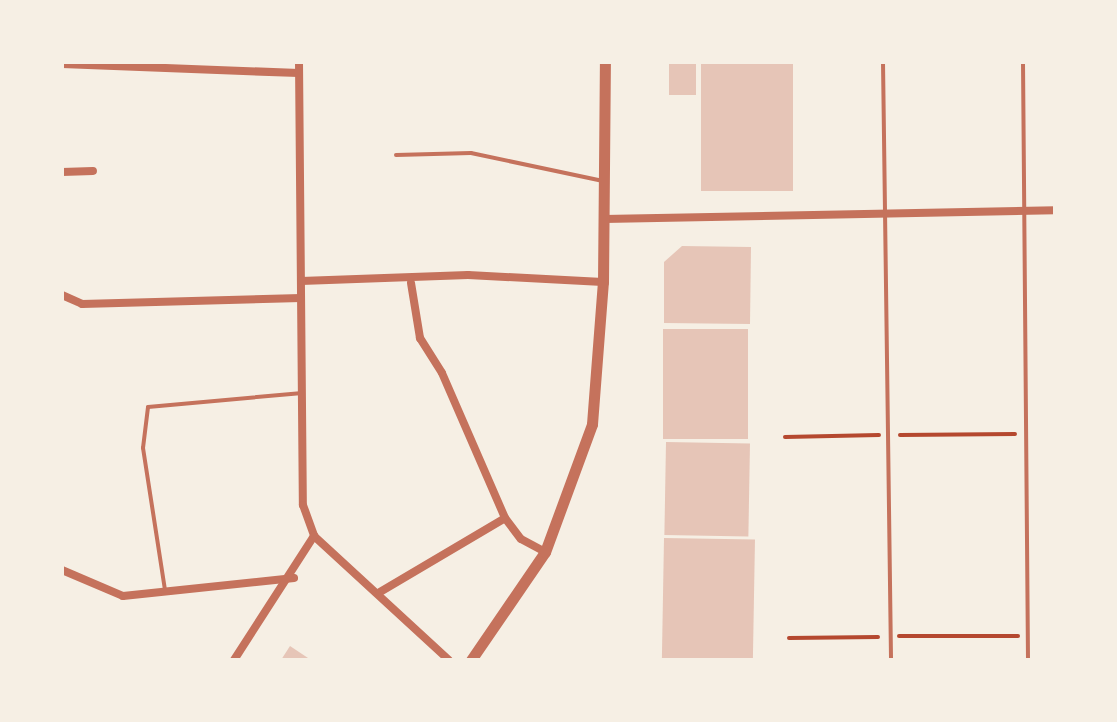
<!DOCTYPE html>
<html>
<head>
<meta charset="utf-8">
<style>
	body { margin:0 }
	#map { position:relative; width:1117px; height:722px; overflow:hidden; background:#f6efe4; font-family:"Archivo Narrow",sans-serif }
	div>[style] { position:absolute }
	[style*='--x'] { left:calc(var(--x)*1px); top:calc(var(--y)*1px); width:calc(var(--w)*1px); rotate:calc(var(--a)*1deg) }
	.building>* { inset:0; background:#e6c5b7; transform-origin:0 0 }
	.path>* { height:4px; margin:-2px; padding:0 2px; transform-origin:2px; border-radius:2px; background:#b5482f }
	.service>* { height:4px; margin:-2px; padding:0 2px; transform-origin:2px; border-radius:2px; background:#c5725c }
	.minor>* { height:8px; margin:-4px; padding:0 4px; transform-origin:4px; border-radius:4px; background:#c5725c }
	.tertiary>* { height:11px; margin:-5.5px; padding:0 5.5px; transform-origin:5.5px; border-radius:5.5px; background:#c5725c }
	span { translate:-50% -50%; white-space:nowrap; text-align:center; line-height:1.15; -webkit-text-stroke:6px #f6efe4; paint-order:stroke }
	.frame { position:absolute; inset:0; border:64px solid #f6efe4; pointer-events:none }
</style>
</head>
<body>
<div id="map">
	<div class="building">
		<i style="left:669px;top:62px;width:27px;height:33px"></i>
		<i style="left:701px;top:62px;width:92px;height:129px"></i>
		<i style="clip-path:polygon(682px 246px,751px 247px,750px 324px,664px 323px,664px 262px)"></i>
		<i style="left:663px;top:329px;width:85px;height:110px"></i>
		<i style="left:666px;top:442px;width:84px;height:93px;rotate:1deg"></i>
		<i style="left:664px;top:538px;width:91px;height:122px;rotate:1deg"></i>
		<i style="clip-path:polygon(290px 646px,311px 660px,281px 660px)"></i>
	</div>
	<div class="path">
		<i style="--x:900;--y:435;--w:115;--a:-0.5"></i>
		<i style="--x:785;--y:437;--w:94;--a:-1.2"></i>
		<i style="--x:899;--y:636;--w:119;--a:0"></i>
		<i style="--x:789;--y:638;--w:89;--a:-0.6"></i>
	</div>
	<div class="service">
		<i style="--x:883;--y:62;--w:598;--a:89.23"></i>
		<i style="--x:1023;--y:62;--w:598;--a:89.52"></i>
		<i style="--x:396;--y:155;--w:75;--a:-1.5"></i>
		<i style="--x:471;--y:153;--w:135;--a:12"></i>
		<i style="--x:165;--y:590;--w:144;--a:-98.8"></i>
		<i style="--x:143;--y:448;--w:41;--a:-83"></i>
		<i style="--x:148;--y:407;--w:155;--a:-5.2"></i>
	</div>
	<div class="minor">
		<i style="--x:299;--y:62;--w:443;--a:89.5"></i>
		<i style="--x:303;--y:505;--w:33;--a:70"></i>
		<i style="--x:314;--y:536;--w:183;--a:42.6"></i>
		<i style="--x:62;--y:64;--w:237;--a:2.2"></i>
		<i style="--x:62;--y:172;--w:31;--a:-2"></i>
		<i style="--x:604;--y:219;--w:451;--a:-1.1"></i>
		<i style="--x:301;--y:281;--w:167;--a:-2.1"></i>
		<i style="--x:468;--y:275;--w:135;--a:3"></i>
		<i style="--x:411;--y:283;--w:56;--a:80.7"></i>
		<i style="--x:420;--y:338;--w:41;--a:57.8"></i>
		<i style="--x:442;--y:373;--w:158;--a:66.5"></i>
		<i style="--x:505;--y:518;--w:26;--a:53"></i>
		<i style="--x:521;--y:539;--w:27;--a:28"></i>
		<i style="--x:62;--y:295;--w:22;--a:24"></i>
		<i style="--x:82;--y:304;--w:219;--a:-1.6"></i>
		<i style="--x:62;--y:570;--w:66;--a:23.1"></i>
		<i style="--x:123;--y:596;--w:172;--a:-6"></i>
		<i style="--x:380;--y:592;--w:145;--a:-30.6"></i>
		<i style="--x:234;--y:660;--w:148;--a:-57.2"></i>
	</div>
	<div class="tertiary">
		<i style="--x:471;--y:660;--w:131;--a:-55.6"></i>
		<i style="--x:545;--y:552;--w:136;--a:-69.8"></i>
		<i style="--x:592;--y:424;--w:142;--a:-85.6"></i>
		<i style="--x:603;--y:282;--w:220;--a:-89.5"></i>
	</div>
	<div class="frame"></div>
</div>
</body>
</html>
